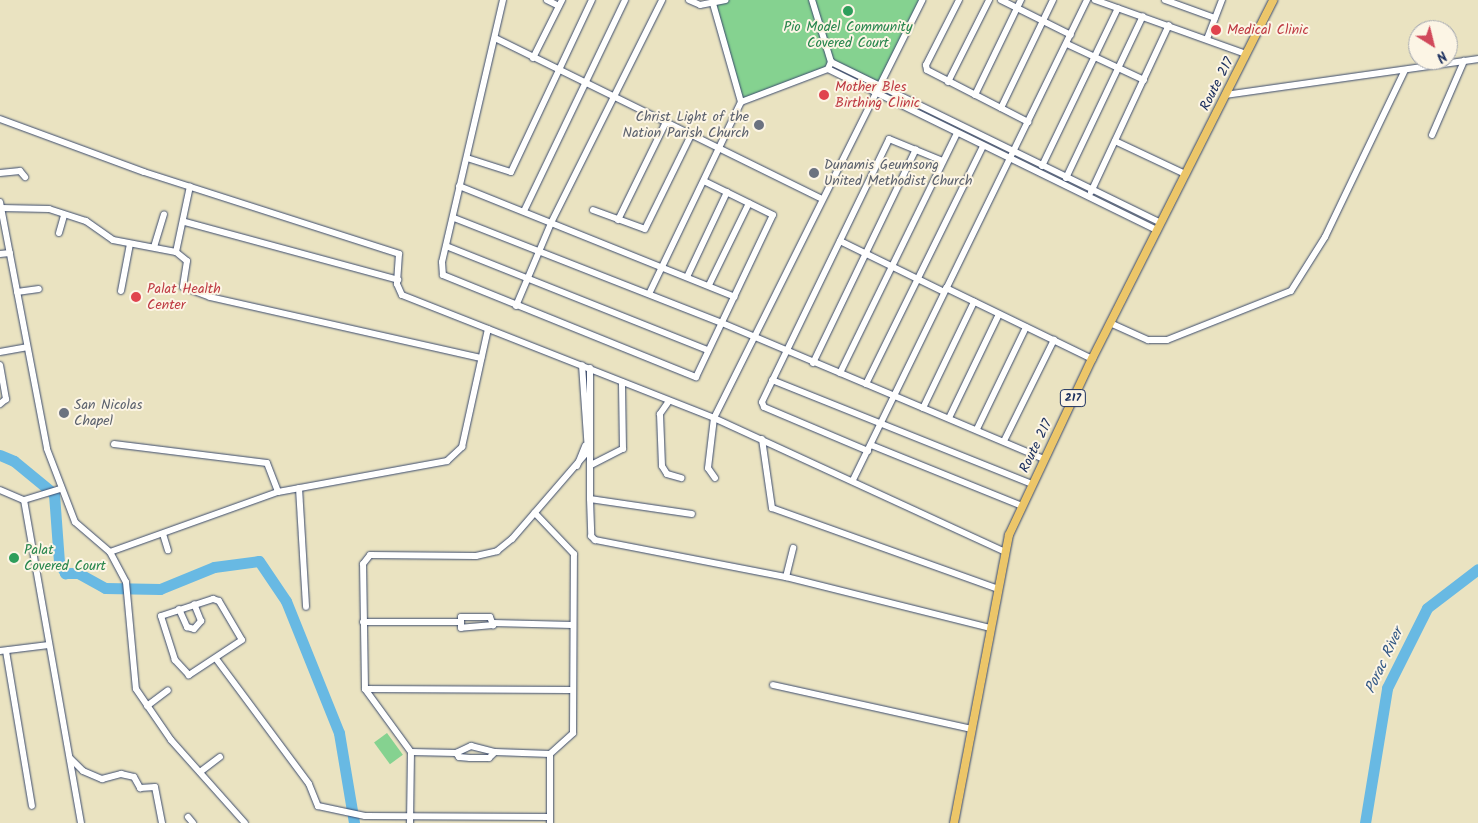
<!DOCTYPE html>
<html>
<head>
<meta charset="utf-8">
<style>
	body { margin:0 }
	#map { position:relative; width:1478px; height:823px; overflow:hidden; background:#eae3c1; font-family:Kalam,sans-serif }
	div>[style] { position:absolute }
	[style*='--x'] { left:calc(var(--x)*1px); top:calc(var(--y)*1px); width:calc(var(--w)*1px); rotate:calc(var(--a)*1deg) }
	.green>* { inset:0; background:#85d290; transform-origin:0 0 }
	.river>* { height:11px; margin:-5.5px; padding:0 5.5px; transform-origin:5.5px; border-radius:5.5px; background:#68b9e3 }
	.roads { filter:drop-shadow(0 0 1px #3a4a6d) drop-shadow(0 0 1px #3a4a6d) }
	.minor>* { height:6px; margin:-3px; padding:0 3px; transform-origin:3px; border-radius:3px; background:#fff }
	.major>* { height:8px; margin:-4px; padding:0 4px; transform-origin:4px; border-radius:4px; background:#ecc669 }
	.dots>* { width:14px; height:14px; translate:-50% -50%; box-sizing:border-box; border:2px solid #fcf5e5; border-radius:50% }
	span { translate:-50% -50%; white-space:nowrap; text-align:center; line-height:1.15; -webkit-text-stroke:4px #fcf5e5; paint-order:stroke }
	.shield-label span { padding:1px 4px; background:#fcf5e5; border:1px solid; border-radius:4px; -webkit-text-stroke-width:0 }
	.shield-label { font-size:12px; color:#1b2f5e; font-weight:700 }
	.leisure-label { font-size:14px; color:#27864d }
	.left { translate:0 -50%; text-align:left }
	.health-label { font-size:14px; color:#be3a42 }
	.street-label { font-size:14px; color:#1b2f5e }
	.worship-label { font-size:14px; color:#5b616d }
	.right { translate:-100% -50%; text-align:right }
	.water-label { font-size:15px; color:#325886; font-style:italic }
	.north { position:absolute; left:1408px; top:20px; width:50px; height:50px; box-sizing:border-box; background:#fcf5e5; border:1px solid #a2a6af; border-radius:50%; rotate:144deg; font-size:14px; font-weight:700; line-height:20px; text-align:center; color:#1b2f5e }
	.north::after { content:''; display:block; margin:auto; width:18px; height:22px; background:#d1495b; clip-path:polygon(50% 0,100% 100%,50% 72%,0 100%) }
</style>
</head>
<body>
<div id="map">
	<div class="green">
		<i style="clip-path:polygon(726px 0,922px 0,877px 86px,831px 62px,828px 69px,741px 102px,713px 4px)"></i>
		<i style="left:387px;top:733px;width:27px;height:16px;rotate:54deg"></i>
	</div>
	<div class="river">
		<i style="--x:0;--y:455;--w:15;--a:23"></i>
		<i style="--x:14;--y:461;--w:52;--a:39.5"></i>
		<i style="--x:54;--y:494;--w:68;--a:85.8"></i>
		<i style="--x:59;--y:562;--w:13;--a:61"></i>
		<i style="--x:65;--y:573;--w:13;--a:0"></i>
		<i style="--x:78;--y:573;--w:31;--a:29"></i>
		<i style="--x:105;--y:588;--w:55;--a:1"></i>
		<i style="--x:160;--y:589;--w:58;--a:-22.2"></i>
		<i style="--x:214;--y:567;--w:45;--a:-7.6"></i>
		<i style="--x:259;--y:561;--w:48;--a:56"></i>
		<i style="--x:286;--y:601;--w:142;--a:68.1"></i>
		<i style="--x:339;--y:733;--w:91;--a:80.5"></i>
		<i style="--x:1365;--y:823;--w:137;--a:-80.7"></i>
		<i style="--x:1387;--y:688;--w:89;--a:-63.4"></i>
		<i style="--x:1427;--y:608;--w:64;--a:-37.4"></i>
	</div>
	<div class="roads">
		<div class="minor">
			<i style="--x:503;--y:0;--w:269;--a:103.1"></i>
			<i style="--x:442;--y:262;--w:13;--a:86"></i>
			<i style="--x:443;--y:275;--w:273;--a:22"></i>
			<i style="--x:696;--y:377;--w:179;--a:-64.6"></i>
			<i style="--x:773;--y:215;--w:77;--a:-153.8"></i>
			<i style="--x:547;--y:0;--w:13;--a:27"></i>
			<i style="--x:689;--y:0;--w:12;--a:24"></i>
			<i style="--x:700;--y:5;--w:26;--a:-11"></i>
			<i style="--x:959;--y:0;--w:73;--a:116.9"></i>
			<i style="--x:926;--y:65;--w:5;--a:79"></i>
			<i style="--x:927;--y:70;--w:114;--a:27.2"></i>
			<i style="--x:1001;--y:0;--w:78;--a:26.6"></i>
			<i style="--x:1095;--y:0;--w:160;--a:19.7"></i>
			<i style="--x:1165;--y:0;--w:53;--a:19.8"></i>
			<i style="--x:495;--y:38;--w:362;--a:26.2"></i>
			<i style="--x:1207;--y:39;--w:42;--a:-69"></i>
			<i style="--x:1067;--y:44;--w:85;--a:25.1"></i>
			<i style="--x:533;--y:58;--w:65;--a:-63.4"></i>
			<i style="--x:831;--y:62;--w:367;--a:26"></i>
			<i style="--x:828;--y:69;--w:366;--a:26.1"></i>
			<i style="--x:948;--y:82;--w:92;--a:-63.4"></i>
			<i style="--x:975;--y:95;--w:106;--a:-64.2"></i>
			<i style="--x:1225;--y:95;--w:256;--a:-8.1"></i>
			<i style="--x:741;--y:102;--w:93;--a:-20.8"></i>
			<i style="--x:828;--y:69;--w:8;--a:-67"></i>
			<i style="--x:831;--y:62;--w:65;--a:-107"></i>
			<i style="--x:1001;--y:108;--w:120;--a:-64.3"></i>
			<i style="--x:0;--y:119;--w:153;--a:20.2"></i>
			<i style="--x:144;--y:172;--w:268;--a:17.8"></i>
			<i style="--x:399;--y:254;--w:30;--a:94"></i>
			<i style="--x:397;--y:284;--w:12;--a:66"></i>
			<i style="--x:402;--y:295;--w:335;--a:21.5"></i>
			<i style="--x:714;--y:418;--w:318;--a:24.7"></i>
			<i style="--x:1432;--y:135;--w:81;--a:-66.6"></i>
			<i style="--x:1115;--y:141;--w:77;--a:25.2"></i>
			<i style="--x:467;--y:158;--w:46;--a:17.7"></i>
			<i style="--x:511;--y:172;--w:190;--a:-64.8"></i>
			<i style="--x:1042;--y:166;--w:175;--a:-64.3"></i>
			<i style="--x:0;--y:173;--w:20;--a:-6"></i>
			<i style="--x:20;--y:171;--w:8;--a:50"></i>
			<i style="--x:1066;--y:178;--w:179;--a:-64.6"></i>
			<i style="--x:459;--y:186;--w:297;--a:21.9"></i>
			<i style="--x:1091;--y:192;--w:184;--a:-65"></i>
			<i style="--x:0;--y:202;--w:251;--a:79.2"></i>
			<i style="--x:47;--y:449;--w:78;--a:69"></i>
			<i style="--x:75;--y:522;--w:46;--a:40.6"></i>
			<i style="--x:110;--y:552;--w:34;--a:62"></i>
			<i style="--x:126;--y:582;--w:107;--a:84.7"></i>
			<i style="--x:136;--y:689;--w:62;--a:55.5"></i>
			<i style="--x:171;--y:740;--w:111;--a:48.3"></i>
			<i style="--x:1;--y:208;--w:48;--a:1.2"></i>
			<i style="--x:49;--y:209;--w:39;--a:18"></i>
			<i style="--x:86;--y:221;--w:33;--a:35"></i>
			<i style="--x:113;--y:240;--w:64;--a:10.8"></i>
			<i style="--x:176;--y:252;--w:14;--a:39"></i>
			<i style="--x:187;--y:261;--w:26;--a:99"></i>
			<i style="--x:183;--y:287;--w:29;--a:20"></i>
			<i style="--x:210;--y:297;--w:278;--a:12.7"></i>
			<i style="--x:593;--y:210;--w:55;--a:20.1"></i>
			<i style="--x:645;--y:229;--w:105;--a:-63.9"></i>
			<i style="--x:524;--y:211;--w:234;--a:-64.4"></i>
			<i style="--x:454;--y:218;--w:288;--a:21.4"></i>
			<i style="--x:722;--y:323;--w:350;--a:22.9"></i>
			<i style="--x:618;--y:220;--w:109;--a:-63.9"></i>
			<i style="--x:185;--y:222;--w:221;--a:15.2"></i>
			<i style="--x:59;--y:233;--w:18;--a:-74"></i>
			<i style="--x:840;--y:241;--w:116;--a:26.1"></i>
			<i style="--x:446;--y:246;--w:282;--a:21.7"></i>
			<i style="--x:154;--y:247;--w:34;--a:-73"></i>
			<i style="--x:176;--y:252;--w:67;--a:-78"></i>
			<i style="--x:0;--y:254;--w:10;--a:-6"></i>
			<i style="--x:687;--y:277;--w:94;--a:-64.8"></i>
			<i style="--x:709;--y:285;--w:91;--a:-64"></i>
			<i style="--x:946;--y:288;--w:162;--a:25.9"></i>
			<i style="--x:121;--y:291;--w:48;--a:-79.2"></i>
			<i style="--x:17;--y:292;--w:22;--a:-8"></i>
			<i style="--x:649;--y:294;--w:213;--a:-64.4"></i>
			<i style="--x:741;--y:102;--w:102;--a:-105.9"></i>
			<i style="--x:516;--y:306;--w:90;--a:-67.1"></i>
			<i style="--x:551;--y:223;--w:249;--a:-63.5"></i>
			<i style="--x:1110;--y:323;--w:42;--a:24.1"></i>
			<i style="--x:1148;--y:340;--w:19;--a:0"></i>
			<i style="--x:1167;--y:340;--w:133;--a:-21.6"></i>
			<i style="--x:1291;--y:291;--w:64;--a:-57.8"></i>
			<i style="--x:1325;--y:237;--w:185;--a:-64.4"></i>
			<i style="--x:0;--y:352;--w:27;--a:-10"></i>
			<i style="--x:813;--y:363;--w:237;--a:-64.3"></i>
			<i style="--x:0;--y:365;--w:35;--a:80"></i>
			<i style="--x:6;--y:399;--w:8;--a:140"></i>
			<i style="--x:590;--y:368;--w:131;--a:90"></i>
			<i style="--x:590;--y:499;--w:103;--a:8.4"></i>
			<i style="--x:840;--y:373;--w:267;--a:-64"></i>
			<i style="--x:772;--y:380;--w:280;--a:21.8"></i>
			<i style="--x:866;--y:384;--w:265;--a:-63.8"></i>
			<i style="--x:669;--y:401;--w:16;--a:125"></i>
			<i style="--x:660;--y:414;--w:52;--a:87.8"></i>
			<i style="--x:662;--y:466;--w:9;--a:58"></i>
			<i style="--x:667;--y:474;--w:15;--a:16"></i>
			<i style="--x:923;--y:408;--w:118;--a:-64.3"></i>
			<i style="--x:949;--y:418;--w:115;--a:-64.3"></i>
			<i style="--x:977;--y:429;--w:113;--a:-64.3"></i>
			<i style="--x:762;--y:439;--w:70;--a:81.8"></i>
			<i style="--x:772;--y:508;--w:237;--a:19.7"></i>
			<i style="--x:1004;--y:441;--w:113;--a:-63.7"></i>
			<i style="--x:114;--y:444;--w:154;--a:7.1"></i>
			<i style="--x:267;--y:463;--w:31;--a:69"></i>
			<i style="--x:871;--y:445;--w:163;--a:22"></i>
			<i style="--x:868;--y:451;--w:113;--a:-157.1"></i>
			<i style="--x:764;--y:407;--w:5;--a:-112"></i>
			<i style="--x:762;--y:402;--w:292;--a:-64.2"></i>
			<i style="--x:889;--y:139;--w:58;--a:22.2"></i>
			<i style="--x:591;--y:465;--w:36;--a:-27"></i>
			<i style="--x:623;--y:449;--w:67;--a:-90.9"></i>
			<i style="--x:577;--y:466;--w:22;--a:-68"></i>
			<i style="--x:715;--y:478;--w:12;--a:-125"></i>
			<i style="--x:708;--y:468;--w:50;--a:-83.2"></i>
			<i style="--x:714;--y:418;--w:467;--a:-63.5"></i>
			<i style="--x:853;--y:480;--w:534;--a:-64.01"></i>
			<i style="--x:299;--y:488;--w:119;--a:86.6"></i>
			<i style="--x:0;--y:490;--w:26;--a:23"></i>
			<i style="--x:24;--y:500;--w:39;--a:-17"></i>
			<i style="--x:590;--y:499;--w:37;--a:88"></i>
			<i style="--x:591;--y:536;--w:6;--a:45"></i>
			<i style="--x:595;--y:540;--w:195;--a:11"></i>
			<i style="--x:786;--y:577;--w:210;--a:14"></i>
			<i style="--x:24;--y:500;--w:328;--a:80"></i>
			<i style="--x:163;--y:534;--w:17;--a:73"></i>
			<i style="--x:110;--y:552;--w:178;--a:-19.7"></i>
			<i style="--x:278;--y:492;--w:172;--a:-10.4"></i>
			<i style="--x:447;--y:461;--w:21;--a:-43"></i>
			<i style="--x:462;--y:447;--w:121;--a:-77.6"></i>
			<i style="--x:786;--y:577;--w:30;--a:-76"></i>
			<i style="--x:213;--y:599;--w:6;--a:18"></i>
			<i style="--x:219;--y:601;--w:45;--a:59.5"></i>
			<i style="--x:242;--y:640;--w:64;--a:146.6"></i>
			<i style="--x:189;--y:675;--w:21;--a:-133"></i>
			<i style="--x:175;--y:660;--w:46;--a:-107.7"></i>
			<i style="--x:161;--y:616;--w:55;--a:-18.1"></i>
			<i style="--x:179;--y:609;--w:20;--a:66"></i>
			<i style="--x:187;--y:627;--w:7;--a:16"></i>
			<i style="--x:194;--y:629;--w:11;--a:-49"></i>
			<i style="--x:201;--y:621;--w:18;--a:-112"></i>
			<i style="--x:461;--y:617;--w:29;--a:0"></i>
			<i style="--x:490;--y:617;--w:9;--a:69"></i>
			<i style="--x:493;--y:625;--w:32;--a:175"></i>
			<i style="--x:461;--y:628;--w:11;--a:-90"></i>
			<i style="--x:363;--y:622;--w:95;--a:0"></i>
			<i style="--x:493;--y:623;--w:79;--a:1.5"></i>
			<i style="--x:0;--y:651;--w:49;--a:-7"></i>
			<i style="--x:6;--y:651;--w:157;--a:80.5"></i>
			<i style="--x:217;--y:660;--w:154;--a:53.4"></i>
			<i style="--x:309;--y:784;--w:24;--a:68"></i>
			<i style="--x:318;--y:806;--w:48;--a:12"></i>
			<i style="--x:365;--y:816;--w:185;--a:0.3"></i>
			<i style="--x:773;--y:685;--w:204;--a:12.5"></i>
			<i style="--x:365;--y:689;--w:205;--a:0.3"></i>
			<i style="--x:147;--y:706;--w:26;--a:-37"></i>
			<i style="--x:411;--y:752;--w:45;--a:1.3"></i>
			<i style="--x:456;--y:753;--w:5;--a:53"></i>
			<i style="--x:459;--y:757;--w:11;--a:5"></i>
			<i style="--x:470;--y:758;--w:19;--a:0"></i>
			<i style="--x:489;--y:758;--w:8;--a:-45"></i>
			<i style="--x:495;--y:752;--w:55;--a:2.1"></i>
			<i style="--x:550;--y:754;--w:31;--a:-42"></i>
			<i style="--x:573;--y:733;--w:179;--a:-89.7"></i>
			<i style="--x:574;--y:554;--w:57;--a:-133.6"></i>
			<i style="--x:456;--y:753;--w:17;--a:-25"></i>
			<i style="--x:471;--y:746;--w:25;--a:14"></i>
			<i style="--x:70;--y:758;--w:18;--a:45"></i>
			<i style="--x:83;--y:771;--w:21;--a:23"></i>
			<i style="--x:102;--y:779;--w:20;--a:-15"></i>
			<i style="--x:121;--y:774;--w:13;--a:13"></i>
			<i style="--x:134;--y:777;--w:13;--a:61"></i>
			<i style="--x:140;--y:788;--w:15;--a:-4"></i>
			<i style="--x:155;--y:787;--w:37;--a:79"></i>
			<i style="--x:200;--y:772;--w:25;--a:-37"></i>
			<i style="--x:188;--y:817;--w:8;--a:50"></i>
			<i style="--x:410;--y:823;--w:71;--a:-89.2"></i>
			<i style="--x:411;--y:752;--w:78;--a:-126.1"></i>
			<i style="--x:365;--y:689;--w:125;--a:-90.9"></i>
			<i style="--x:363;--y:564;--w:11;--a:-52"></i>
			<i style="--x:370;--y:555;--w:106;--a:0.5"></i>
			<i style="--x:476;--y:556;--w:22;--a:-13"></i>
			<i style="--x:497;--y:551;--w:19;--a:-39"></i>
			<i style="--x:512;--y:539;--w:116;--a:-49.2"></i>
			<i style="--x:588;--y:451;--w:86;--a:-94"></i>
			<i style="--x:550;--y:823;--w:69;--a:-90"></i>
		</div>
		<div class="major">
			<i style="--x:954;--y:823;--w:293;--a:-79.2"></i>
			<i style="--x:1009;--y:535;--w:195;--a:-64.8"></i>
			<i style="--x:1092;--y:359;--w:402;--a:-63.2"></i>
		</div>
	</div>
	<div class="dots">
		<i style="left:848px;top:11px;background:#2e9e5b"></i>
		<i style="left:1216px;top:30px;background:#e0444e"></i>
		<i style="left:824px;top:95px;background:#e0444e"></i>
		<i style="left:759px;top:125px;background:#6b7280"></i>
		<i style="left:814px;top:173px;background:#6b7280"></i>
		<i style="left:136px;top:297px;background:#e0444e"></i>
		<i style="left:64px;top:413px;background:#6b7280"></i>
		<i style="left:14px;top:558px;background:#2e9e5b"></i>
	</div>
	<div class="shield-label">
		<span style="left:1073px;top:398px">217</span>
	</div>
	<div class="leisure-label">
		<span style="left:848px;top:35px">Pio Model Community<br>Covered Court</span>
		<span class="left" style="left:24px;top:558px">Palat<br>Covered Court</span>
	</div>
	<div class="health-label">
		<span class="left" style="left:1227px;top:30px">Medical Clinic</span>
		<span class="left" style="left:835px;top:95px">Mother Bles<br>Birthing Clinic</span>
		<span class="left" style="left:147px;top:297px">Palat Health<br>Center</span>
	</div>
	<div class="street-label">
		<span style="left:1217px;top:84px;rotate:-63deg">Route 217</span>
		<span style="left:1036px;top:446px;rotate:-64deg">Route 217</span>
	</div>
	<div class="worship-label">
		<span class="right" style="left:749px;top:125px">Christ Light of the<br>Nation Parish Church</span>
		<span class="left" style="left:824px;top:173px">Dunamis Geumsong<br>United Methodist Church</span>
		<span class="left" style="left:74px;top:413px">San Nicolas<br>Chapel</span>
	</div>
	<div class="water-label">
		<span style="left:1385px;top:661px;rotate:-65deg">Porac River</span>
	</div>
	<div class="north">N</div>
</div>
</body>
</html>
